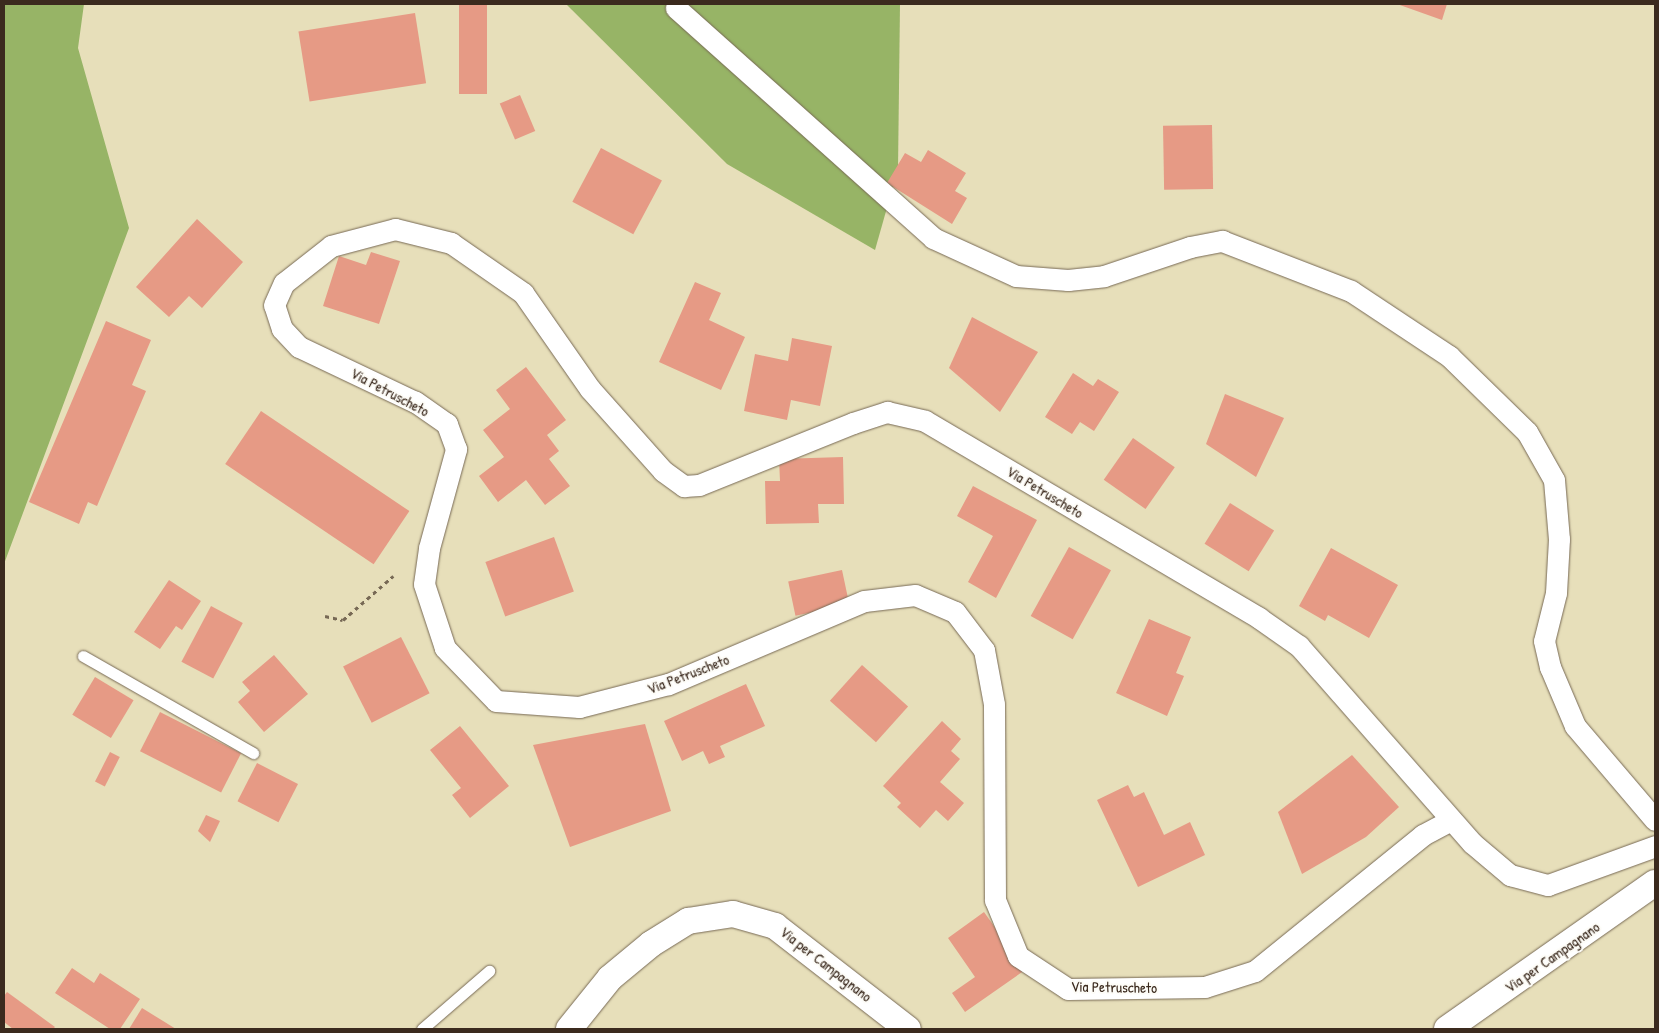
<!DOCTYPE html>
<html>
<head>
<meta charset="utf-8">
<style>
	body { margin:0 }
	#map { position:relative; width:1659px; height:1033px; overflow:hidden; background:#e7dfba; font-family:"Patrick Hand",sans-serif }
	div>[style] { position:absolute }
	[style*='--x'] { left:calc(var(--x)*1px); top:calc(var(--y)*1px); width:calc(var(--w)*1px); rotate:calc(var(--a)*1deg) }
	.forest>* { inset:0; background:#97b466 }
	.building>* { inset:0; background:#e69a85; transform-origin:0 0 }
	.path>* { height:3px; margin-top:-1.5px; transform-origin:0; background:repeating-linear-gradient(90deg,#776955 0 4px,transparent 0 8px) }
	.roads { filter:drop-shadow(0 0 1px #776955) drop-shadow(0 0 1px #776955) }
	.service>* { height:11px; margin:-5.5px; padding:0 5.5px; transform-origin:5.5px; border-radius:5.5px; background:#fff }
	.minor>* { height:21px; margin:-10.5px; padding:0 10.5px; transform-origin:10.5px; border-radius:10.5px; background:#fff }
	.tertiary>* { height:26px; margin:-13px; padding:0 13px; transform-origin:13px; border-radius:13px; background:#fff }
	span { translate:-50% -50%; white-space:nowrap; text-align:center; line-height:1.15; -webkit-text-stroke:4px #fdfcf7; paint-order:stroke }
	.street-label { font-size:15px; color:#3b2a1e }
	.frame { position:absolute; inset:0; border:5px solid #3b2a1e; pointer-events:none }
</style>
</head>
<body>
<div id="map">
	<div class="forest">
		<i style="clip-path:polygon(4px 4px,84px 4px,78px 48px,129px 228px,4px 564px)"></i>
		<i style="clip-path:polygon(566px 4px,900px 4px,898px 169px,875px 250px,727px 164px)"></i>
	</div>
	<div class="building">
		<i style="left:459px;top:4px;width:28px;height:90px"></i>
		<i style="clip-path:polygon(1397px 4px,1447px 4px,1442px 20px)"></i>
		<i style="left:415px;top:13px;width:71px;height:118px;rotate:81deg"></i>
		<i style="left:520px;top:95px;width:39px;height:22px;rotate:67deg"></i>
		<i style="left:1212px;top:125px;width:64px;height:49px;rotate:89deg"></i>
		<i style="left:601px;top:148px;width:69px;height:61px;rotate:28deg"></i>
		<i style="clip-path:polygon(928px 150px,966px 173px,955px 191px,967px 198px,952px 224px,887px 183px,905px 153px,921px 162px)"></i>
		<i style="clip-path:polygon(197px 219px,243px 262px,202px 308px,189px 296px,169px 317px,136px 287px)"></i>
		<i style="clip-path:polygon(371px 252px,400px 261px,379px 324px,323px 306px,339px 256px,366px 265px)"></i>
		<i style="clip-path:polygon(695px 282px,721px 293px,709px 320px,745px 337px,721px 390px,659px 362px)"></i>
		<i style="clip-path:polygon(972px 317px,1038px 352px,1000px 412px,949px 368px)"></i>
		<i style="clip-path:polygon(106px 321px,151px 340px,132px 385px,146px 391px,97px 506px,88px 502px,79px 524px,29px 502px)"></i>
		<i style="clip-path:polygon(792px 338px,832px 346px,820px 406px,791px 400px,787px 420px,744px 411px,755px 354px,788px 361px)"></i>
		<i style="clip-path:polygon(526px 367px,566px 420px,547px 435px,559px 451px,549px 459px,570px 486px,545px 505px,526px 480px,498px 502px,479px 476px,504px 457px,483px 430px,510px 409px,496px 390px)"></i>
		<i style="clip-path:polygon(1073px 373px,1093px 386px,1098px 379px,1119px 392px,1094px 431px,1080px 422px,1072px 434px,1045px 417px)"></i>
		<i style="clip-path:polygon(1225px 394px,1284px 418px,1256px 477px,1206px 444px)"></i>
		<i style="left:261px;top:411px;width:179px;height:64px;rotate:34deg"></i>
		<i style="left:1133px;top:438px;width:51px;height:51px;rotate:35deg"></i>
		<i style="clip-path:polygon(843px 457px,844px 504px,818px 504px,819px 523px,766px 524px,765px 481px,780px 481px,779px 459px)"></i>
		<i style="clip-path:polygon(973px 486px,1037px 520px,996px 598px,968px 582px,993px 536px,957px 516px)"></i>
		<i style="left:1230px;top:503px;width:52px;height:48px;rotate:32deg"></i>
		<i style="left:554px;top:537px;width:58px;height:73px;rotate:70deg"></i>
		<i style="left:1069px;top:547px;width:48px;height:79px;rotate:29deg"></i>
		<i style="clip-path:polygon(1331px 548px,1398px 585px,1369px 638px,1328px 615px,1325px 621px,1299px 606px)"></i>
		<i style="left:842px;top:570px;width:35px;height:55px;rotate:78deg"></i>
		<i style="clip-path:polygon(169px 580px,201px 601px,182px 630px,176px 626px,160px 649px,134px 632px)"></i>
		<i style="left:211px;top:606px;width:36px;height:63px;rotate:28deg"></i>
		<i style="clip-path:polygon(1149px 619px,1191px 637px,1176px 673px,1184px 676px,1167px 716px,1116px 693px)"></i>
		<i style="left:401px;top:637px;width:63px;height:65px;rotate:63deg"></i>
		<i style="clip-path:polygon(274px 655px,308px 694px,264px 732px,238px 702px,250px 691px,242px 682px)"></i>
		<i style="left:862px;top:665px;width:62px;height:48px;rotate:42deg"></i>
		<i style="left:95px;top:677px;width:45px;height:44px;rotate:31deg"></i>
		<i style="clip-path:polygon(746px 684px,765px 726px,720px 746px,725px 757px,709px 764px,703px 751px,682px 761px,664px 721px)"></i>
		<i style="left:160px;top:712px;width:91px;height:44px;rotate:27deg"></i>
		<i style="clip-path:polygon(942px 721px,961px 739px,951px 751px,960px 759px,940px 782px,964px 803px,948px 821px,936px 810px,920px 828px,897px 807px,901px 803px,883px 786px)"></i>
		<i style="clip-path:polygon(645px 724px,671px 811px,570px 847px,533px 745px)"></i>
		<i style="clip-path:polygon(460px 726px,509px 786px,470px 818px,452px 795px,461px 788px,430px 750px)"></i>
		<i style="left:110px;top:752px;width:11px;height:33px;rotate:27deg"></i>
		<i style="clip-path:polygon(1352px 755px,1399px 807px,1366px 837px,1302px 874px,1278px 812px)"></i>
		<i style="left:257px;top:763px;width:46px;height:43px;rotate:27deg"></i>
		<i style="clip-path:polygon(1128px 785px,1134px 797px,1144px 792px,1164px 835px,1190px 822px,1205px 855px,1138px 887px,1097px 800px)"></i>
		<i style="clip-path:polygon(206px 815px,220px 821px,210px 842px,198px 831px)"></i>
		<i style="clip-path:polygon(984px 912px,1025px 970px,965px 1012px,952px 993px,975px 977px,948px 938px)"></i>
		<i style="clip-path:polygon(72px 968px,94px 983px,100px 973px,140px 999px,120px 1029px,110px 1029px,55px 993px)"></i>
		<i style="clip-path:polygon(7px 992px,55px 1027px,53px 1029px,13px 1029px,4px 1022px,4px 996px)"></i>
		<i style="clip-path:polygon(142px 1008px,176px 1029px,129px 1029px)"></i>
	</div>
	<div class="path">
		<i style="--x:325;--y:616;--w:18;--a:13"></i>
		<i style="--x:343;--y:620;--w:67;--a:-41.3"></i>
	</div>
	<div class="roads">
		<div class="service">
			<i style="--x:83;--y:656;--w:196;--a:29.7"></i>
			<i style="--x:422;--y:1029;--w:89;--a:-40.9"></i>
		</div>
		<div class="minor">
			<i style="--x:676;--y:8;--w:345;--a:41.8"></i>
			<i style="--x:933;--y:238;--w:91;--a:24.6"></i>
			<i style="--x:1016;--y:276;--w:52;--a:4.4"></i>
			<i style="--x:1068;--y:280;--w:36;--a:-6"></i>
			<i style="--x:1104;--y:276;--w:91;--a:-18.6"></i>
			<i style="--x:1190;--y:247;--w:33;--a:-11"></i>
			<i style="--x:1222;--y:241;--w:138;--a:21.2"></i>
			<i style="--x:1351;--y:291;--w:118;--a:33.6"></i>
			<i style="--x:1449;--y:356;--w:109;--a:44.3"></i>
			<i style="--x:1527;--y:432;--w:55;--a:60.6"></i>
			<i style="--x:1554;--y:480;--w:59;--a:85.2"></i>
			<i style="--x:1559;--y:539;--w:54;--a:93.2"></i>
			<i style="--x:1556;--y:593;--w:49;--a:104"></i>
			<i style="--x:1544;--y:641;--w:27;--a:77"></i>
			<i style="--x:1550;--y:667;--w:64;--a:67"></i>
			<i style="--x:1575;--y:726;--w:123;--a:49.6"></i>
			<i style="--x:1451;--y:820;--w:32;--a:152"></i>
			<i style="--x:1423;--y:835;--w:216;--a:141"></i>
			<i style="--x:1255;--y:971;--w:52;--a:162.3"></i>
			<i style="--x:1205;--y:987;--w:137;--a:179.2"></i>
			<i style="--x:1068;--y:989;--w:60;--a:-146.6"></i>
			<i style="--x:1018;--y:956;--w:61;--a:-112.3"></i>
			<i style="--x:995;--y:900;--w:196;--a:-90.3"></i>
			<i style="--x:994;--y:704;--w:55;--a:-100.5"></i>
			<i style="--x:984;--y:650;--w:48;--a:-127.3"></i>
			<i style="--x:955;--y:612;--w:43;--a:-157"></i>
			<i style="--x:915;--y:595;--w:51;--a:173.3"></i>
			<i style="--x:864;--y:601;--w:213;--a:157"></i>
			<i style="--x:668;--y:684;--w:92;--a:165.5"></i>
			<i style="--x:579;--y:707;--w:83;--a:-175.9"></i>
			<i style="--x:496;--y:701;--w:74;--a:-133.9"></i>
			<i style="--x:445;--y:648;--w:67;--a:-108.2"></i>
			<i style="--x:424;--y:584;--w:36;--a:-82"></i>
			<i style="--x:429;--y:548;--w:103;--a:-74.7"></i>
			<i style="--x:456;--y:449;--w:27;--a:-110"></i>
			<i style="--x:447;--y:424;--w:39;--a:-145"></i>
			<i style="--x:415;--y:402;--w:128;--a:-154.6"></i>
			<i style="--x:299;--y:347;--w:25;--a:-133"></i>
			<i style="--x:282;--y:329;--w:25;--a:-108"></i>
			<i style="--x:274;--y:305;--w:24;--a:-66"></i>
			<i style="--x:284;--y:283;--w:60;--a:-38.2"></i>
			<i style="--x:331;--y:246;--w:66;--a:-14.9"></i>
			<i style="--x:395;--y:229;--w:58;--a:14"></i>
			<i style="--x:451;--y:243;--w:88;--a:34.8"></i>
			<i style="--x:523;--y:293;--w:117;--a:55.1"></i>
			<i style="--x:590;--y:389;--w:110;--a:48.3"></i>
			<i style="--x:663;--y:471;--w:26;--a:36"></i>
			<i style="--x:684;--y:486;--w:15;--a:-4"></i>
			<i style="--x:699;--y:485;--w:166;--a:-21.9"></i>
			<i style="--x:853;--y:423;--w:36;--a:-18"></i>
			<i style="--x:887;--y:412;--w:39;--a:13"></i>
			<i style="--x:925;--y:421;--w:388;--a:30.5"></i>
			<i style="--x:1259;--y:618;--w:49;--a:35"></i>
			<i style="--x:1299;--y:646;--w:262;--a:48.7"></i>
			<i style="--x:1472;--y:843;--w:50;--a:40.1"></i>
			<i style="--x:1510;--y:875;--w:39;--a:15"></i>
			<i style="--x:1548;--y:885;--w:114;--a:-20"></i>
		</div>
		<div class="tertiary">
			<i style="--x:569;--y:1029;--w:65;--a:-51.2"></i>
			<i style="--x:610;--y:978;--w:53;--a:-39.7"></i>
			<i style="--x:651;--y:944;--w:44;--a:-31.9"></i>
			<i style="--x:688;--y:921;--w:46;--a:-8.8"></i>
			<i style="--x:733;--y:914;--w:44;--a:15.9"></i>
			<i style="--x:775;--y:926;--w:168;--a:37.8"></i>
			<i style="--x:1447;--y:1029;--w:254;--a:-35.1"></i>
		</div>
	</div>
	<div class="street-label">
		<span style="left:390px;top:392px;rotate:28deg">Via Petruscheto</span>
		<span style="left:1045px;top:492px;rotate:31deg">Via Petruscheto</span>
		<span style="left:688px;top:674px;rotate:-21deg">Via Petruscheto</span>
		<span style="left:1552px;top:957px;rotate:-35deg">Via per Campagnano</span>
		<span style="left:826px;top:964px;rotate:38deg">Via per Campagnano</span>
		<span style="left:1114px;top:987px;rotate:1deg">Via Petruscheto</span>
	</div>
	<div class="frame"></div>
</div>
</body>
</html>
